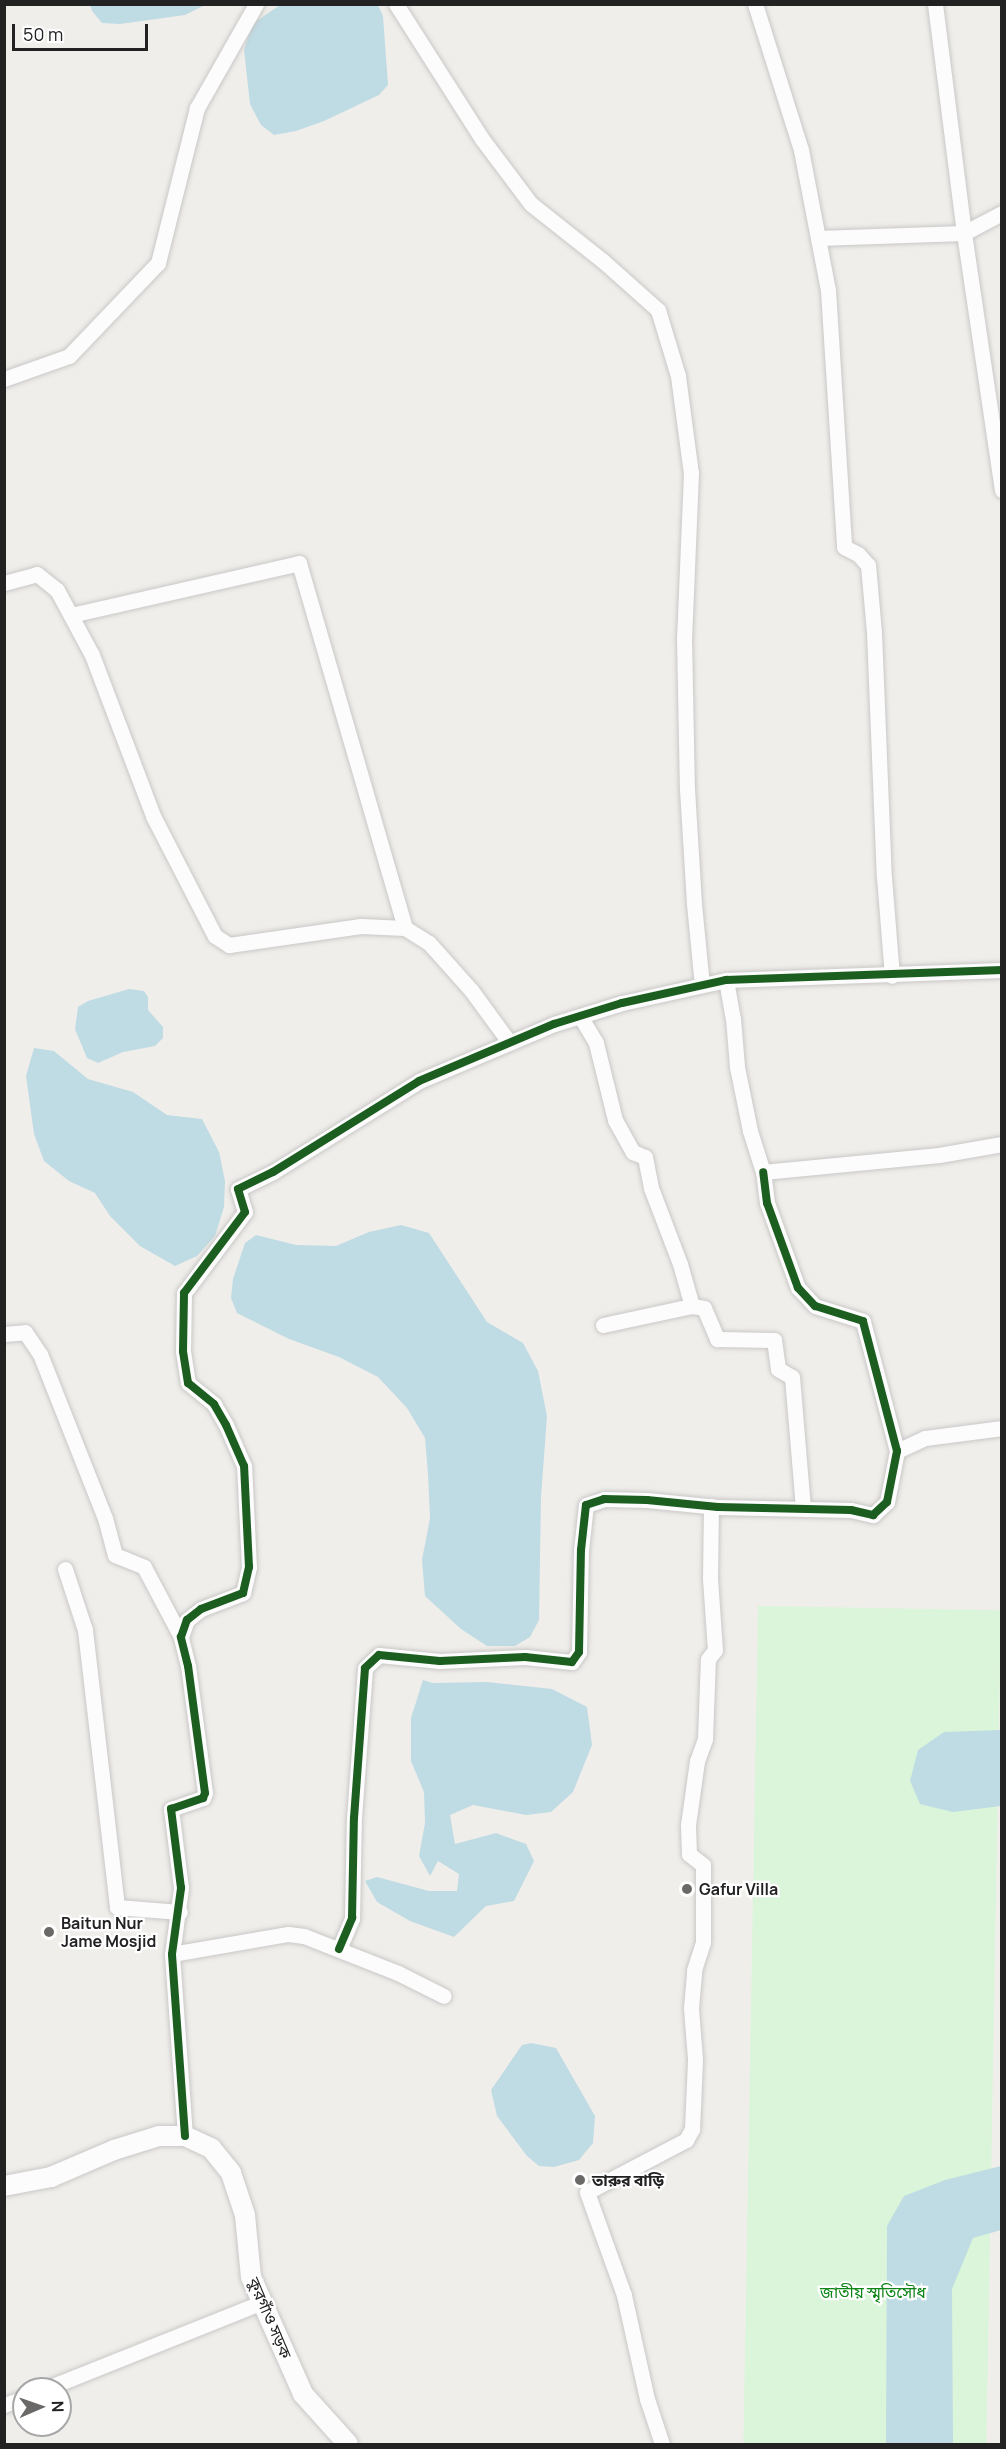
<!DOCTYPE html>
<html>
<head>
<meta charset="utf-8">
<style>
	body { margin:0 }
	#map { position:relative; width:1006px; height:2449px; overflow:hidden; background:#f0eeeb; font-family:Manrope,"Noto Sans Bengali",sans-serif }
	div>[style] { position:absolute }
	[style*='--x'] { left:calc(var(--x)*1px); top:calc(var(--y)*1px); width:calc(var(--w)*1px); rotate:calc(var(--a)*1deg) }
	.park>* { inset:0; background:#daf5da; transform-origin:0 0 }
	.water>* { inset:0; background:#bfdbe3 }
	.roads { filter:drop-shadow(0 0 2px #c9c8c7) drop-shadow(0 0 2px #c9c8c7) }
	.minor>* { height:15px; margin:-7.5px; padding:0 7.5px; transform-origin:7.5px; border-radius:7.5px; background:#fdfcfc }
	.tertiary>* { height:20px; margin:-10px; padding:0 10px; transform-origin:10px; border-radius:10px; background:#fdfcfc }
	.cycleway>* { height:8px; margin:-4px; padding:0 4px; transform-origin:4px; border-radius:4px; background:#1b5e20 }
	.dots>* { width:16px; height:16px; translate:-50% -50%; box-sizing:border-box; border:3px solid #fff; border-radius:50% }
	span { translate:-50% -50%; white-space:nowrap; text-align:center; line-height:1.15; -webkit-text-stroke:4.5px #fff; paint-order:stroke }
	.poi-label { font-size:16px; color:#222; font-weight:700 }
	.left { translate:0 -50%; text-align:left }
	.park-label { font-size:16px; color:#0c8416 }
	.street-label { font-size:16px; color:#222 }
	.frame { position:absolute; inset:0; border:6px solid #222; pointer-events:none }
	.north { position:absolute; left:12px; top:2377px; width:60px; height:60px; box-sizing:border-box; background:#fff; border:2px solid #a7a7a7; border-radius:50%; rotate:88deg; font-size:16px; font-weight:700; line-height:24px; text-align:center; color:#222 }
	.north::after { content:''; display:block; margin:auto; width:21px; height:27px; background:#6a6968; clip-path:polygon(50% 0,100% 100%,50% 72%,0 100%) }
	.scale { position:absolute; left:12px; top:24px; width:136px; height:27px; box-sizing:border-box; border:3px solid #222; border-top:0; padding-left:8px; font-size:18px; line-height:21px; white-space:nowrap; color:#222; -webkit-text-stroke:4px #fff; paint-order:stroke }
</style>
</head>
<body>
<div id="map">
	<div class="park">
		<i style="left:758px;top:1606px;width:243px;height:838px;rotate:1deg"></i>
	</div>
	<div class="water">
		<i style="clip-path:polygon(90px 5px,90px 4px,205px 5px,185px 15px,120px 24px,102px 23px,92px 11px)"></i>
		<i style="clip-path:polygon(280px 5px,378px 5px,383px 16px,388px 85px,379px 95px,324px 121px,296px 131px,274px 135px,261px 125px,250px 104px,244px 50px,252px 24px)"></i>
		<i style="clip-path:polygon(129px 989px,144px 991px,148px 997px,148px 1010px,163px 1027px,163px 1038px,155px 1046px,123px 1052px,98px 1063px,87px 1058px,75px 1029px,78px 1007px,88px 1001px)"></i>
		<i style="clip-path:polygon(34px 1048px,54px 1051px,88px 1079px,133px 1092px,167px 1115px,202px 1119px,219px 1152px,225px 1181px,224px 1207px,215px 1236px,197px 1256px,175px 1266px,140px 1246px,110px 1216px,95px 1193px,69px 1181px,44px 1161px,34px 1134px,26px 1076px)"></i>
		<i style="clip-path:polygon(401px 1225px,429px 1233px,487px 1322px,523px 1343px,538px 1371px,547px 1416px,541px 1497px,539px 1620px,530px 1637px,515px 1646px,487px 1646px,461px 1629px,425px 1596px,422px 1560px,430px 1518px,428px 1474px,425px 1438px,407px 1408px,378px 1377px,339px 1357px,289px 1339px,237px 1313px,231px 1298px,233px 1279px,245px 1243px,256px 1235px,296px 1245px,336px 1246px,369px 1232px)"></i>
		<i style="clip-path:polygon(423px 1680px,433px 1683px,487px 1682px,552px 1689px,587px 1707px,592px 1745px,573px 1792px,551px 1812px,526px 1815px,473px 1805px,450px 1815px,455px 1844px,496px 1833px,526px 1844px,534px 1861px,514px 1901px,486px 1906px,454px 1937px,410px 1921px,377px 1902px,365px 1881px,377px 1877px,429px 1891px,457px 1891px,459px 1874px,438px 1861px,430px 1876px,419px 1856px,425px 1823px,424px 1792px,411px 1761px,411px 1718px)"></i>
		<i style="clip-path:polygon(1001px 1730px,1001px 1806px,953px 1812px,920px 1804px,910px 1781px,918px 1750px,944px 1732px)"></i>
		<i style="clip-path:polygon(531px 2043px,556px 2048px,595px 2116px,593px 2143px,579px 2160px,554px 2167px,539px 2166px,527px 2156px,497px 2116px,491px 2090px,522px 2045px)"></i>
		<i style="clip-path:polygon(1001px 2166px,1001px 2230px,973px 2238px,952px 2289px,953px 2444px,886px 2444px,887px 2226px,904px 2196px,945px 2180px)"></i>
	</div>
	<div class="roads">
		<div class="minor">
			<i style="--x:396;--y:4;--w:160;--a:57.5"></i>
			<i style="--x:482;--y:139;--w:81;--a:53"></i>
			<i style="--x:531;--y:204;--w:92;--a:38.4"></i>
			<i style="--x:603;--y:261;--w:74;--a:41.7"></i>
			<i style="--x:658;--y:310;--w:69;--a:73.1"></i>
			<i style="--x:678;--y:376;--w:98;--a:82.4"></i>
			<i style="--x:691;--y:473;--w:164;--a:92.4"></i>
			<i style="--x:684;--y:637;--w:152;--a:88.9"></i>
			<i style="--x:687;--y:789;--w:115;--a:86.5"></i>
			<i style="--x:694;--y:904;--w:81;--a:84.4"></i>
			<i style="--x:755;--y:4;--w:153;--a:72.5"></i>
			<i style="--x:801;--y:150;--w:143;--a:79.1"></i>
			<i style="--x:828;--y:290;--w:257;--a:86.4"></i>
			<i style="--x:844;--y:547;--w:16;--a:27"></i>
			<i style="--x:858;--y:554;--w:15;--a:48"></i>
			<i style="--x:868;--y:565;--w:67;--a:84.9"></i>
			<i style="--x:874;--y:632;--w:245;--a:87.7"></i>
			<i style="--x:884;--y:877;--w:99;--a:85.4"></i>
			<i style="--x:935;--y:4;--w:231;--a:82.8"></i>
			<i style="--x:964;--y:233;--w:260;--a:81.6"></i>
			<i style="--x:818;--y:238;--w:146;--a:-2"></i>
			<i style="--x:964;--y:233;--w:43;--a:-27.8"></i>
			<i style="--x:4;--y:379;--w:69;--a:-19.5"></i>
			<i style="--x:69;--y:356;--w:129;--a:-46.3"></i>
			<i style="--x:158;--y:263;--w:160;--a:-75.9"></i>
			<i style="--x:197;--y:108;--w:120;--a:-60.4"></i>
			<i style="--x:4;--y:583;--w:34;--a:-15"></i>
			<i style="--x:37;--y:574;--w:26;--a:39"></i>
			<i style="--x:57;--y:590;--w:74;--a:61.7"></i>
			<i style="--x:92;--y:655;--w:172;--a:69.2"></i>
			<i style="--x:153;--y:816;--w:135;--a:62.7"></i>
			<i style="--x:215;--y:936;--w:17;--a:33"></i>
			<i style="--x:229;--y:945;--w:133;--a:-8.2"></i>
			<i style="--x:361;--y:926;--w:44;--a:2.6"></i>
			<i style="--x:405;--y:928;--w:28;--a:32"></i>
			<i style="--x:429;--y:943;--w:63;--a:48.2"></i>
			<i style="--x:471;--y:990;--w:64;--a:53.8"></i>
			<i style="--x:71;--y:615;--w:234;--a:-12.8"></i>
			<i style="--x:299;--y:563;--w:380;--a:73.8"></i>
			<i style="--x:726;--y:980;--w:39;--a:80"></i>
			<i style="--x:733;--y:1018;--w:49;--a:85.3"></i>
			<i style="--x:737;--y:1067;--w:65;--a:78.5"></i>
			<i style="--x:750;--y:1131;--w:43;--a:72.4"></i>
			<i style="--x:763;--y:1172;--w:177;--a:-5.5"></i>
			<i style="--x:939;--y:1155;--w:64;--a:-9.9"></i>
			<i style="--x:580;--y:1016;--w:31;--a:59"></i>
			<i style="--x:596;--y:1043;--w:79;--a:76.1"></i>
			<i style="--x:615;--y:1120;--w:37;--a:61"></i>
			<i style="--x:633;--y:1152;--w:13;--a:23"></i>
			<i style="--x:645;--y:1157;--w:32;--a:79"></i>
			<i style="--x:651;--y:1188;--w:81;--a:69.1"></i>
			<i style="--x:680;--y:1264;--w:44;--a:74.1"></i>
			<i style="--x:692;--y:1306;--w:12;--a:9"></i>
			<i style="--x:704;--y:1308;--w:34;--a:67"></i>
			<i style="--x:717;--y:1339;--w:57;--a:1"></i>
			<i style="--x:774;--y:1340;--w:29;--a:82"></i>
			<i style="--x:778;--y:1369;--w:16;--a:30"></i>
			<i style="--x:792;--y:1377;--w:132;--a:85.2"></i>
			<i style="--x:603;--y:1325;--w:91;--a:-12.1"></i>
			<i style="--x:4;--y:1334;--w:21;--a:-5"></i>
			<i style="--x:25;--y:1332;--w:27;--a:56"></i>
			<i style="--x:40;--y:1354;--w:176;--a:68.4"></i>
			<i style="--x:105;--y:1518;--w:38;--a:75"></i>
			<i style="--x:115;--y:1555;--w:31;--a:22"></i>
			<i style="--x:144;--y:1567;--w:79;--a:62.1"></i>
			<i style="--x:897;--y:1451;--w:31;--a:-25"></i>
			<i style="--x:925;--y:1438;--w:78;--a:-7.4"></i>
			<i style="--x:65;--y:1569;--w:64;--a:71.8"></i>
			<i style="--x:85;--y:1630;--w:279;--a:83.4"></i>
			<i style="--x:117;--y:1907;--w:63;--a:4.5"></i>
			<i style="--x:339;--y:1949;--w:34;--a:-67"></i>
			<i style="--x:352;--y:1918;--w:100;--a:-88.9"></i>
			<i style="--x:354;--y:1818;--w:150;--a:-85.8"></i>
			<i style="--x:365;--y:1668;--w:19;--a:-43"></i>
			<i style="--x:379;--y:1655;--w:61;--a:5.6"></i>
			<i style="--x:440;--y:1661;--w:85;--a:-2.7"></i>
			<i style="--x:525;--y:1657;--w:47;--a:6.1"></i>
			<i style="--x:572;--y:1662;--w:12;--a:-55"></i>
			<i style="--x:579;--y:1652;--w:102;--a:-88.9"></i>
			<i style="--x:581;--y:1550;--w:45;--a:-83.7"></i>
			<i style="--x:586;--y:1505;--w:19;--a:-18"></i>
			<i style="--x:604;--y:1499;--w:43;--a:1.3"></i>
			<i style="--x:647;--y:1500;--w:71;--a:5.6"></i>
			<i style="--x:718;--y:1507;--w:133;--a:1.3"></i>
			<i style="--x:851;--y:1510;--w:23;--a:13"></i>
			<i style="--x:873;--y:1515;--w:19;--a:-43"></i>
			<i style="--x:887;--y:1502;--w:52;--a:-78.9"></i>
			<i style="--x:897;--y:1451;--w:134;--a:-104.7"></i>
			<i style="--x:863;--y:1321;--w:50;--a:-162.6"></i>
			<i style="--x:815;--y:1306;--w:25;--a:-133"></i>
			<i style="--x:798;--y:1288;--w:90;--a:-110"></i>
			<i style="--x:767;--y:1203;--w:31;--a:-97"></i>
			<i style="--x:172;--y:1954;--w:118;--a:-9.8"></i>
			<i style="--x:288;--y:1934;--w:16;--a:7"></i>
			<i style="--x:304;--y:1936;--w:101;--a:21.5"></i>
			<i style="--x:398;--y:1973;--w:51;--a:26.6"></i>
			<i style="--x:185;--y:2136;--w:182;--a:-94.1"></i>
			<i style="--x:172;--y:1954;--w:67;--a:-82.2"></i>
			<i style="--x:181;--y:1888;--w:80;--a:-97.2"></i>
			<i style="--x:171;--y:1809;--w:34;--a:-19"></i>
			<i style="--x:203;--y:1798;--w:5;--a:-68"></i>
			<i style="--x:205;--y:1793;--w:128;--a:-97.6"></i>
			<i style="--x:188;--y:1666;--w:30;--a:-104"></i>
			<i style="--x:181;--y:1637;--w:18;--a:-71"></i>
			<i style="--x:187;--y:1620;--w:18;--a:-38"></i>
			<i style="--x:201;--y:1609;--w:45;--a:-20.9"></i>
			<i style="--x:243;--y:1593;--w:27;--a:-77"></i>
			<i style="--x:249;--y:1567;--w:101;--a:-92.8"></i>
			<i style="--x:244;--y:1466;--w:45;--a:-113.7"></i>
			<i style="--x:226;--y:1425;--w:24;--a:-120"></i>
			<i style="--x:214;--y:1404;--w:33;--a:-141"></i>
			<i style="--x:188;--y:1383;--w:32;--a:-99"></i>
			<i style="--x:183;--y:1351;--w:58;--a:-89"></i>
			<i style="--x:184;--y:1293;--w:101;--a:-53"></i>
			<i style="--x:245;--y:1212;--w:24;--a:-107"></i>
			<i style="--x:238;--y:1189;--w:39;--a:-26"></i>
			<i style="--x:273;--y:1172;--w:172;--a:-31.9"></i>
			<i style="--x:419;--y:1081;--w:147;--a:-22.9"></i>
			<i style="--x:554;--y:1024;--w:71;--a:-17.2"></i>
			<i style="--x:622;--y:1003;--w:107;--a:-12.5"></i>
			<i style="--x:726;--y:980;--w:276;--a:-2.1"></i>
			<i style="--x:45;--y:2389;--w:234;--a:-21.8"></i>
			<i style="--x:4;--y:2405;--w:21;--a:-19"></i>
			<i style="--x:662;--y:2444;--w:47;--a:-108.4"></i>
			<i style="--x:647;--y:2399;--w:107;--a:-102.5"></i>
			<i style="--x:624;--y:2295;--w:109;--a:-109.8"></i>
			<i style="--x:587;--y:2192;--w:112;--a:-27.7"></i>
			<i style="--x:686;--y:2140;--w:13;--a:-61"></i>
			<i style="--x:692;--y:2129;--w:70;--a:-87.5"></i>
			<i style="--x:695;--y:2059;--w:51;--a:-94.5"></i>
			<i style="--x:691;--y:2008;--w:38;--a:-85"></i>
			<i style="--x:694;--y:1970;--w:29;--a:-72"></i>
			<i style="--x:703;--y:1942;--w:77;--a:-90"></i>
			<i style="--x:703;--y:1865;--w:18;--a:-142"></i>
			<i style="--x:689;--y:1854;--w:29;--a:-92"></i>
			<i style="--x:688;--y:1825;--w:65;--a:-82"></i>
			<i style="--x:697;--y:1761;--w:23;--a:-70"></i>
			<i style="--x:705;--y:1739;--w:80;--a:-87.9"></i>
			<i style="--x:708;--y:1659;--w:11;--a:-52"></i>
			<i style="--x:715;--y:1650;--w:72;--a:-94"></i>
			<i style="--x:710;--y:1578;--w:72;--a:-89.2"></i>
		</div>
		<div class="tertiary">
			<i style="--x:4;--y:2186;--w:48;--a:-10.8"></i>
			<i style="--x:51;--y:2177;--w:69;--a:-23.2"></i>
			<i style="--x:114;--y:2150;--w:47;--a:-17.3"></i>
			<i style="--x:159;--y:2136;--w:26;--a:0"></i>
			<i style="--x:185;--y:2136;--w:29;--a:25"></i>
			<i style="--x:211;--y:2148;--w:32;--a:51"></i>
			<i style="--x:231;--y:2173;--w:44;--a:71.6"></i>
			<i style="--x:245;--y:2215;--w:62;--a:84.5"></i>
			<i style="--x:251;--y:2277;--w:128;--a:66"></i>
			<i style="--x:303;--y:2394;--w:67;--a:48"></i>
		</div>
	</div>
	<div class="cycleway">
		<i style="--x:339;--y:1949;--w:34;--a:-67"></i>
		<i style="--x:352;--y:1918;--w:100;--a:-88.9"></i>
		<i style="--x:354;--y:1818;--w:150;--a:-85.8"></i>
		<i style="--x:365;--y:1668;--w:19;--a:-43"></i>
		<i style="--x:379;--y:1655;--w:61;--a:5.6"></i>
		<i style="--x:440;--y:1661;--w:85;--a:-2.7"></i>
		<i style="--x:525;--y:1657;--w:47;--a:6.1"></i>
		<i style="--x:572;--y:1662;--w:12;--a:-55"></i>
		<i style="--x:579;--y:1652;--w:102;--a:-88.9"></i>
		<i style="--x:581;--y:1550;--w:45;--a:-83.7"></i>
		<i style="--x:586;--y:1505;--w:19;--a:-18"></i>
		<i style="--x:604;--y:1499;--w:43;--a:1.3"></i>
		<i style="--x:647;--y:1500;--w:71;--a:5.6"></i>
		<i style="--x:718;--y:1507;--w:133;--a:1.3"></i>
		<i style="--x:851;--y:1510;--w:23;--a:13"></i>
		<i style="--x:873;--y:1515;--w:19;--a:-43"></i>
		<i style="--x:887;--y:1502;--w:52;--a:-78.9"></i>
		<i style="--x:897;--y:1451;--w:134;--a:-104.7"></i>
		<i style="--x:863;--y:1321;--w:50;--a:-162.6"></i>
		<i style="--x:815;--y:1306;--w:25;--a:-133"></i>
		<i style="--x:798;--y:1288;--w:90;--a:-110"></i>
		<i style="--x:767;--y:1203;--w:31;--a:-97"></i>
		<i style="--x:185;--y:2136;--w:182;--a:-94.1"></i>
		<i style="--x:172;--y:1954;--w:67;--a:-82.2"></i>
		<i style="--x:181;--y:1888;--w:80;--a:-97.2"></i>
		<i style="--x:171;--y:1809;--w:34;--a:-19"></i>
		<i style="--x:203;--y:1798;--w:5;--a:-68"></i>
		<i style="--x:205;--y:1793;--w:128;--a:-97.6"></i>
		<i style="--x:188;--y:1666;--w:30;--a:-104"></i>
		<i style="--x:181;--y:1637;--w:18;--a:-71"></i>
		<i style="--x:187;--y:1620;--w:18;--a:-38"></i>
		<i style="--x:201;--y:1609;--w:45;--a:-20.9"></i>
		<i style="--x:243;--y:1593;--w:27;--a:-77"></i>
		<i style="--x:249;--y:1567;--w:101;--a:-92.8"></i>
		<i style="--x:244;--y:1466;--w:45;--a:-113.7"></i>
		<i style="--x:226;--y:1425;--w:24;--a:-120"></i>
		<i style="--x:214;--y:1404;--w:33;--a:-141"></i>
		<i style="--x:188;--y:1383;--w:32;--a:-99"></i>
		<i style="--x:183;--y:1351;--w:58;--a:-89"></i>
		<i style="--x:184;--y:1293;--w:101;--a:-53"></i>
		<i style="--x:245;--y:1212;--w:24;--a:-107"></i>
		<i style="--x:238;--y:1189;--w:39;--a:-26"></i>
		<i style="--x:273;--y:1172;--w:172;--a:-31.9"></i>
		<i style="--x:419;--y:1081;--w:147;--a:-22.9"></i>
		<i style="--x:554;--y:1024;--w:71;--a:-17.2"></i>
		<i style="--x:622;--y:1003;--w:107;--a:-12.5"></i>
		<i style="--x:726;--y:980;--w:276;--a:-2.1"></i>
	</div>
	<div class="dots">
		<i style="left:687px;top:1889px;background:#6a6968"></i>
		<i style="left:49px;top:1932px;background:#6a6968"></i>
		<i style="left:580px;top:2180px;background:#6a6968"></i>
	</div>
	<div class="poi-label">
		<span class="left" style="left:699px;top:1889px">Gafur Villa</span>
		<span class="left" style="left:61px;top:1932px">Baitun Nur<br>Jame Mosjid</span>
		<span class="left" style="left:592px;top:2180px">তারুর বাড়ি</span>
	</div>
	<div class="park-label">
		<span style="left:873px;top:2292px">জাতীয় স্মৃতিসৌধ</span>
	</div>
	<div class="street-label">
		<span style="left:270px;top:2318px;rotate:67deg">কুরগাঁও সড়ক</span>
	</div>
	<div class="frame"></div>
	<div class="north">N</div>
	<div class="scale">50 m</div>
</div>
</body>
</html>
